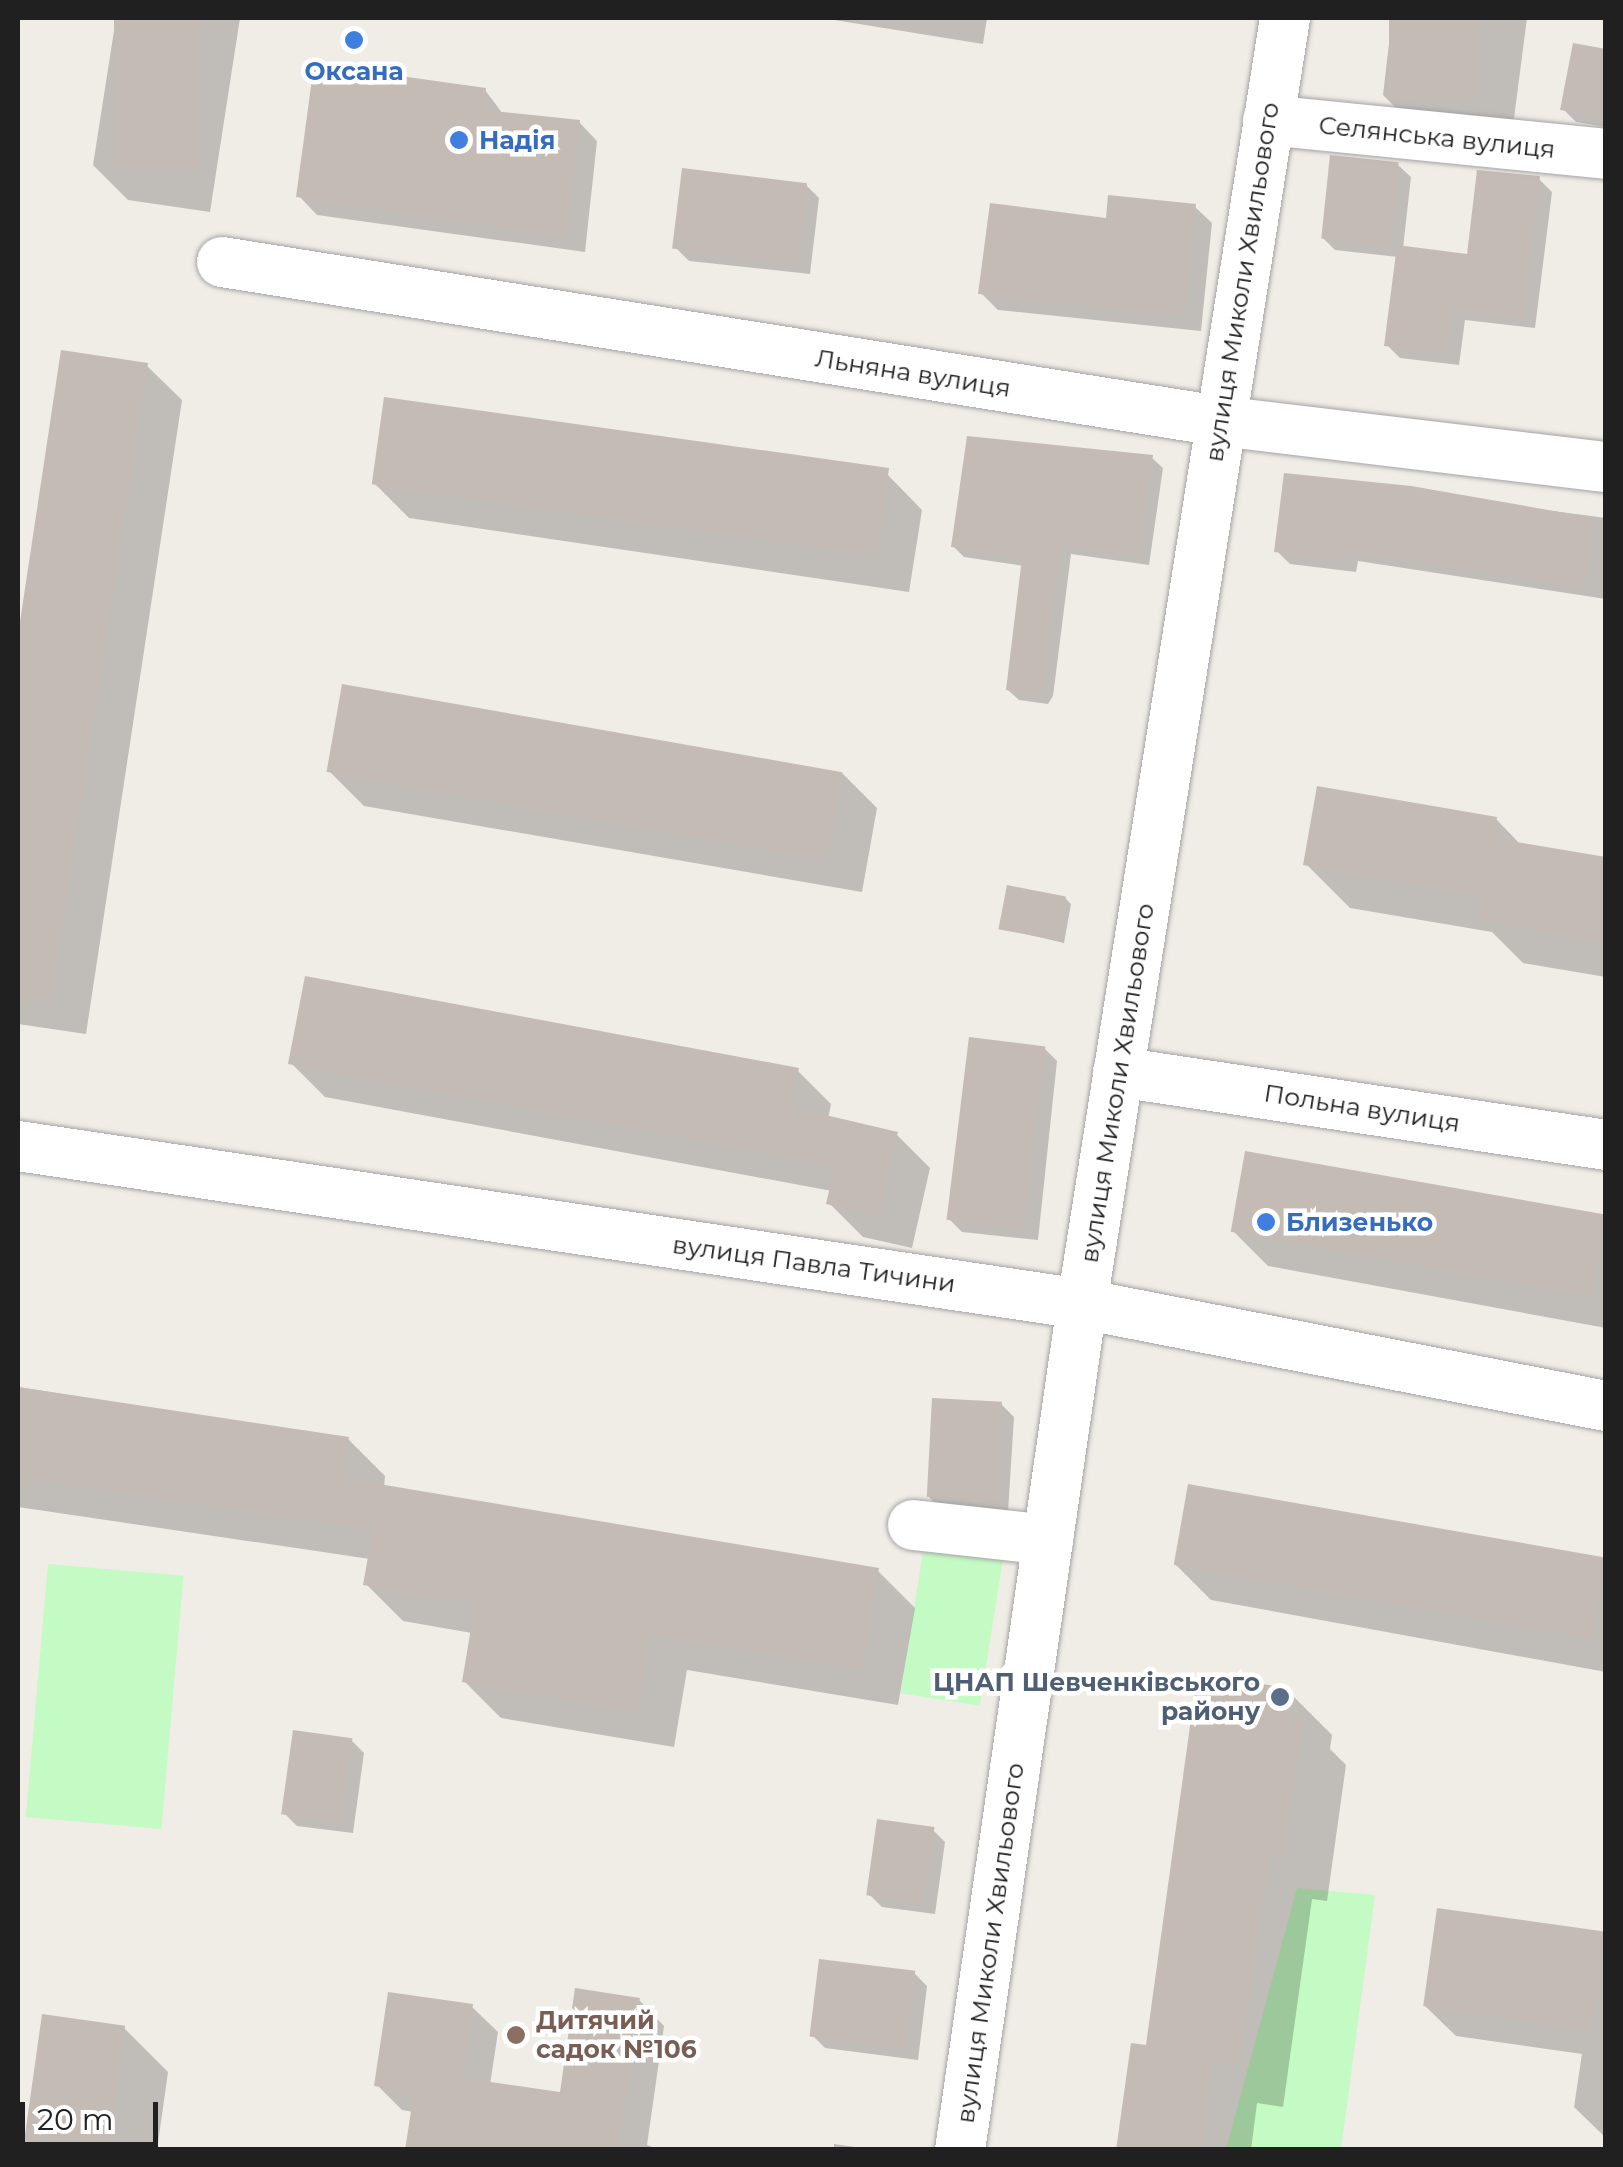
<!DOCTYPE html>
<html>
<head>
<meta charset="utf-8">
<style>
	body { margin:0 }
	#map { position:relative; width:1623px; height:2167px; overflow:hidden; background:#f0ece6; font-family:Montserrat,sans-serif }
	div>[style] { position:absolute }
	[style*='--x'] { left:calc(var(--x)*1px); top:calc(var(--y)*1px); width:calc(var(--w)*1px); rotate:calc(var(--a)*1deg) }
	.park>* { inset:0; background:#c4fac3; transform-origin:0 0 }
	.shadow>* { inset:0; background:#0003 }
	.building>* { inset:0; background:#c5bbb5; transform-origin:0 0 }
	.roads { filter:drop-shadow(0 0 2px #a4a4a4) drop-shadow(0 0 2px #a4a4a4) }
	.minor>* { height:50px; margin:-25px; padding:0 25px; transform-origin:25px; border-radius:25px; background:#fff }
	.dots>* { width:28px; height:28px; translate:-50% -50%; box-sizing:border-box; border:5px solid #fff; border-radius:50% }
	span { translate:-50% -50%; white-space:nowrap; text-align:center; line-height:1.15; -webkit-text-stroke:9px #fff; paint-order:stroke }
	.shop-label { font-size:25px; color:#366cbe; font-weight:700 }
	.left { translate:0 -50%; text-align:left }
	.street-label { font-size:25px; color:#202020 }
	.service-label { font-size:25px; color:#4e5e75; font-weight:700 }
	.right { translate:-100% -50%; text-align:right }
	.education-label { font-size:25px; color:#785e54; font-weight:700 }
	.frame { position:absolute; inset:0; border:20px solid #202020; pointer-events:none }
	.scale { position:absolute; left:20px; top:2102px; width:138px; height:45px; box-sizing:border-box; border:5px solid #202020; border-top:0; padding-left:12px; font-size:30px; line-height:35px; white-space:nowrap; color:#202020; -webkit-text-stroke:8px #fff; paint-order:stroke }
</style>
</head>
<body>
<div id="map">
	<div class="park">
		<i style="left:924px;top:1546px;width:80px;height:149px;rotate:9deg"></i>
		<i style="left:48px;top:1564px;width:136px;height:254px;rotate:5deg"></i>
		<i style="clip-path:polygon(1297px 1888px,1375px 1895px,1341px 2149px,1226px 2149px)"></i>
	</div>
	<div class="shadow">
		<i style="clip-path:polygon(116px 18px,240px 18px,210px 212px,128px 200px,93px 165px)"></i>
		<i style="clip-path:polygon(822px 18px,987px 18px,983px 44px)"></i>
		<i style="clip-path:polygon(1392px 18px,1527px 18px,1510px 149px,1427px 139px,1383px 95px)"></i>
		<i style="clip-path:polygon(1606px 51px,1606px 127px,1576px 122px,1563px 109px)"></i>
		<i style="clip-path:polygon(485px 90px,503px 114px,579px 122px,597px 141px,585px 252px,317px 215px,299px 196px)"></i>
		<i style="clip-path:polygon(1398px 165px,1411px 177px,1403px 248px,1469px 256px,1539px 179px,1552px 192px,1535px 328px,1465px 320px,1459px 365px,1400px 358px,1387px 345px,1398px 257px,1335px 250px,1322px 237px)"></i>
		<i style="clip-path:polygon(806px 185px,819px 198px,810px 274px,689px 261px,676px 248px)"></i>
		<i style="clip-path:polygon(1195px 207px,1212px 223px,1201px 331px,998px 310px,981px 293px,1108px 221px)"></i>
		<i style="clip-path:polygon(63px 353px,146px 365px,182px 400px,86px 1034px,18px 1024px,18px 652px)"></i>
		<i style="clip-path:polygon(1152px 458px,1163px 468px,1149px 565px,1071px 554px,1053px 696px,1048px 704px,1019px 700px,1008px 690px,1024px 566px,964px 557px,953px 546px)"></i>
		<i style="clip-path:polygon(887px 474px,922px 510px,909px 592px,409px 518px,374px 483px)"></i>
		<i style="clip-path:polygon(1286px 476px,1606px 518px,1606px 599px,1358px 561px,1356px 572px,1290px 564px,1277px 551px)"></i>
		<i style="clip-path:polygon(329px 771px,842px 773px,877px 808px,862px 892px,364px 806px)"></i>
		<i style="clip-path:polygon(1496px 819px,1522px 846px,1606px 860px,1606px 977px,1523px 963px,1492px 932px,1350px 908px,1306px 864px)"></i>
		<i style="clip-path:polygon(1065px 898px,1071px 904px,1064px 943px,1002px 928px)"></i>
		<i style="clip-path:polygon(1044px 1048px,1057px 1061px,1038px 1240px,962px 1232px,949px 1219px)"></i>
		<i style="clip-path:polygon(291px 1063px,797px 1070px,831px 1104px,828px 1119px,896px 1134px,930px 1168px,912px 1248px,863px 1237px,829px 1203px,832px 1191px,325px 1097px)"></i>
		<i style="clip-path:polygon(1606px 1220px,1606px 1328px,1268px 1266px,1233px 1231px)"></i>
		<i style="clip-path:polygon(18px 1387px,348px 1439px,385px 1476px,384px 1488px,878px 1571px,915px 1608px,898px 1705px,687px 1670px,674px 1747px,501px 1718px,464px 1681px,472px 1633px,403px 1621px,366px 1584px,370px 1559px,18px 1507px)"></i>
		<i style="clip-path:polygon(1001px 1404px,1014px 1417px,1008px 1512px,941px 1509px,928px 1496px)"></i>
		<i style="clip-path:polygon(1606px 1563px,1606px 1672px,1211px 1600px,1176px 1565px)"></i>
		<i style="clip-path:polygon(1287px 1690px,1332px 1735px,1330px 1749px,1346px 1765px,1327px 1901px,1312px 1899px,1283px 2107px,1257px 2103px,1251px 2150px,1118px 2150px,1148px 2048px)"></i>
		<i style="clip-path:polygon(351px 1740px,364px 1753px,353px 1833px,297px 1826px,284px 1813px)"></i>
		<i style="clip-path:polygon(932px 1829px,945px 1842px,935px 1914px,882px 1907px,869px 1894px)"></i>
		<i style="clip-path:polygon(1606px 1935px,1606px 2138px,1574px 2107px,1582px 2054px,1456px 2036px,1425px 2006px)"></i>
		<i style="clip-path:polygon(914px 1973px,927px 1986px,918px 2060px,825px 2048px,812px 2035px)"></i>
		<i style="clip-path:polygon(639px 2000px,664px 2026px,647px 2145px,661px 2150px,408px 2150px,413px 2112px,402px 2110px,377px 2085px,472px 2007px,498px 2032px,490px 2085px,562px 2095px)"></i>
		<i style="clip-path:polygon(124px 2028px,168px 2072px,157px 2150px,24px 2150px)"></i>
		<i style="clip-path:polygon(834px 2144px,877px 2150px,834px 2150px)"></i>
	</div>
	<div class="building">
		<i style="left:114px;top:18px;width:86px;height:150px"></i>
		<i style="left:1389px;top:18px;width:89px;height:79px"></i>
		<i style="clip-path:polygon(1573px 43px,1606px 49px,1606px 118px,1560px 110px)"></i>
		<i style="clip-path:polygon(314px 64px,486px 88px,483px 110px,580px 120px,567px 236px,296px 197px)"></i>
		<i style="left:1330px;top:155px;width:69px;height:84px;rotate:6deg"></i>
		<i style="left:682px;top:168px;width:126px;height:81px;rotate:7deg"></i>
		<i style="clip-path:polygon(1477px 170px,1540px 176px,1523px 317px,1453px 308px,1447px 353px,1384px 346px,1397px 245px,1467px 254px)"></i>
		<i style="clip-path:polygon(1108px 195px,1196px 204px,1184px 315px,978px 294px,990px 203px,1106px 218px)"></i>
		<i style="clip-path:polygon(61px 350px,148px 363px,51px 1000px,18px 995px,18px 635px)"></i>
		<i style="left:384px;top:397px;width:510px;height:88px;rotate:8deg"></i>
		<i style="clip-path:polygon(967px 436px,1153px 455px,1139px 556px,1061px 545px,1043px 685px,1037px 695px,1006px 690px,1022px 558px,951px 547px)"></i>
		<i style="clip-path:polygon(1284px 473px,1411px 486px,1594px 518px,1584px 587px,1346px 550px,1344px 560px,1274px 552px)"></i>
		<i style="left:342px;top:684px;width:508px;height:89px;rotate:10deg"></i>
		<i style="clip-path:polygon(1317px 786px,1497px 817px,1493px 838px,1606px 857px,1606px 942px,1476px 919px,1480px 895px,1303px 865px)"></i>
		<i style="left:1007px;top:885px;width:60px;height:45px;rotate:11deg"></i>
		<i style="clip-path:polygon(305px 976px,799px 1068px,791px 1107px,898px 1132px,879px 1216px,826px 1204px,835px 1165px,288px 1064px)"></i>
		<i style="left:969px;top:1037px;width:77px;height:184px;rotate:7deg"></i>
		<i style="left:1245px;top:1151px;width:367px;height:82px;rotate:10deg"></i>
		<i style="clip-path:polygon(18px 1387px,349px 1437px,343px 1478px,879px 1568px,862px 1669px,650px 1634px,637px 1711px,462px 1682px,475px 1604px,363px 1585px,373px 1529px,18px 1477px)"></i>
		<i style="left:932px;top:1398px;width:70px;height:99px;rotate:3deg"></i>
		<i style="left:1188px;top:1484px;width:425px;height:82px;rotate:10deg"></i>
		<i style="clip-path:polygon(1197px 1675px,1289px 1688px,1285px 1716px,1303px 1719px,1284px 1858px,1269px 1856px,1240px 2064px,1214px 2060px,1201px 2150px,1116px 2150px,1131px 2043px,1146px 2045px)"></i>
		<i style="left:293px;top:1730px;width:60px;height:85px;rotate:8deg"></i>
		<i style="left:877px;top:1819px;width:58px;height:77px;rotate:8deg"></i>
		<i style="left:1437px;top:1908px;width:171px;height:99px;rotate:8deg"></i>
		<i style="left:819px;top:1959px;width:97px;height:78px;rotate:7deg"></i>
		<i style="clip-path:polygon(575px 1988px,640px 1998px,618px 2150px,405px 2150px,414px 2092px,374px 2086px,388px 1992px,473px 2004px,462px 2078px,560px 2092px)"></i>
		<i style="left:42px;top:2014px;width:84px;height:137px;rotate:8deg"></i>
	</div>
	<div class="roads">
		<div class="minor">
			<i style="--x:1268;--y:120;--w:340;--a:5.7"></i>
			<i style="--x:222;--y:262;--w:1010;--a:9.06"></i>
			<i style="--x:1219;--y:421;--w:390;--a:6.8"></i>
			<i style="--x:1118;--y:1072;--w:493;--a:8.5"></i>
			<i style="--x:18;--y:1146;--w:1076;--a:8.45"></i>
			<i style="--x:1082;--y:1304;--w:534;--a:11.02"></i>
			<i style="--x:913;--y:1525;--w:136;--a:6.3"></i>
			<i style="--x:960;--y:2150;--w:855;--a:-81.79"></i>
			<i style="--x:1082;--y:1304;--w:1302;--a:-81.03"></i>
		</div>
	</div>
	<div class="dots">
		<i style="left:354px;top:40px;background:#3f7fe0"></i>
		<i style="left:459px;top:140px;background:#3f7fe0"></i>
		<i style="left:1266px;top:1222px;background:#3f7fe0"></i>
		<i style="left:1280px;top:1697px;background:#5c6f8a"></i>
		<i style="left:516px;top:2035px;background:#8d6e63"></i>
	</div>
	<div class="shop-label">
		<span style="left:354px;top:71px">Оксана</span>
		<span class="left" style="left:479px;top:140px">Надія</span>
		<span class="left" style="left:1286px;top:1222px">Близенько</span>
	</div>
	<div class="street-label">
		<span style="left:1437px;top:137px;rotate:6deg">Селянська вулиця</span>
		<span style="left:1242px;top:282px;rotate:-81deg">вулиця Миколи Хвильового</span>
		<span style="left:913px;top:373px;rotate:9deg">Льняна вулиця</span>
		<span style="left:1117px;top:1083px;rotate:-81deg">вулиця Миколи Хвильового</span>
		<span style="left:1362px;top:1108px;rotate:9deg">Польна вулиця</span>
		<span style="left:814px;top:1264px;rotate:8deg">вулиця Павла Тичини</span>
		<span style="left:990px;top:1943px;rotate:-82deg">вулиця Миколи Хвильового</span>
	</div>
	<div class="service-label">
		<span class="right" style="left:1260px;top:1697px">ЦНАП Шевченківського<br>району</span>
	</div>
	<div class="education-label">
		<span class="left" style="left:536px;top:2035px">Дитячий<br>садок №106</span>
	</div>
	<div class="frame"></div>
	<div class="scale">20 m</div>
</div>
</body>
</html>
